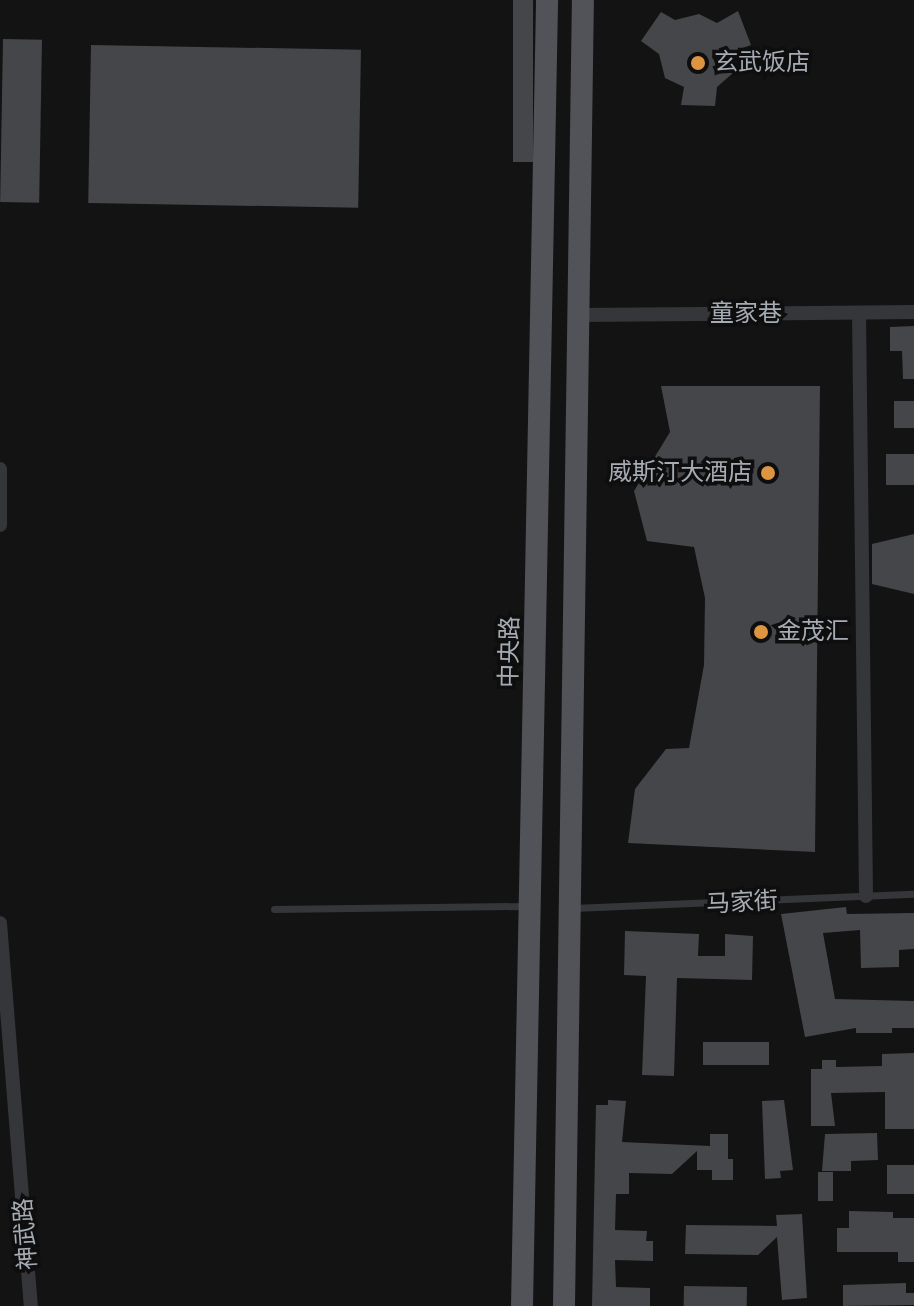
<!DOCTYPE html>
<html>
<head>
<meta charset="utf-8">
<style>
	body { margin:0 }
	#map { position:relative; width:914px; height:1306px; overflow:hidden; background:#131314; font-family:Signika,"Noto Sans SC",sans-serif }
	div>[style] { position:absolute }
	[style*='--x'] { left:calc(var(--x)*1px); top:calc(var(--y)*1px); width:calc(var(--w)*1px); rotate:calc(var(--a)*1deg) }
	.building>* { inset:0; background:#454649; transform-origin:0 0 }
	.service>* { height:7px; margin:-3.5px; padding:0 3.5px; transform-origin:3.5px; border-radius:3.5px; background:#343639 }
	.minor>* { height:14px; margin:-7px; padding:0 7px; transform-origin:7px; border-radius:7px; background:#343639 }
	.primary>* { height:22px; margin:-11px; padding:0 11px; transform-origin:11px; border-radius:11px; background:#515358 }
	.dots>* { width:22px; height:22px; translate:-50% -50%; box-sizing:border-box; border:4px solid #0e0e0f; border-radius:50% }
	span { translate:-50% -50%; white-space:nowrap; text-align:center; line-height:1.15; -webkit-text-stroke:7px #0e0e0f; paint-order:stroke }
	.poi-label { font-size:24px; color:#a6acb3 }
	.left { translate:0 -50%; text-align:left }
	.right { translate:-100% -50%; text-align:right }
	.street-label { font-size:24px; color:#a6acb3 }
</style>
</head>
<body>
<div id="map">
	<div class="building">
		<i style="left:513px;top:0;width:20px;height:162px"></i>
		<i style="clip-path:polygon(738px 11px,751px 45px,737px 50px,733px 73px,717px 87px,715px 106px,681px 105px,684px 87px,665px 78px,659px 54px,641px 41px,661px 12px,675px 20px,699px 14px,717px 23px)"></i>
		<i style="left:3px;top:39px;width:39px;height:163px;rotate:1deg"></i>
		<i style="left:91px;top:45px;width:270px;height:158px;rotate:1deg"></i>
		<i style="clip-path:polygon(914px 326px,914px 379px,903px 379px,902px 351px,890px 351px,890px 327px)"></i>
		<i style="clip-path:polygon(661px 386px,820px 386px,815px 852px,628px 843px,635px 789px,666px 749px,689px 748px,704px 665px,705px 598px,694px 547px,647px 541px,634px 491px,670px 432px)"></i>
		<i style="left:894px;top:401px;width:20px;height:27px"></i>
		<i style="left:886px;top:454px;width:28px;height:31px"></i>
		<i style="clip-path:polygon(914px 534px,914px 594px,872px 584px,872px 544px)"></i>
		<i style="clip-path:polygon(846px 907px,847px 914px,914px 913px,914px 949px,899px 950px,899px 967px,861px 968px,860px 930px,823px 933px,835px 999px,914px 1001px,914px 1028px,892px 1028px,892px 1033px,856px 1033px,856px 1028px,805px 1037px,781px 914px)"></i>
		<i style="clip-path:polygon(625px 931px,699px 934px,698px 956px,725px 956px,725px 934px,753px 936px,752px 980px,677px 978px,674px 1076px,642px 1075px,646px 976px,624px 975px)"></i>
		<i style="left:769px;top:1042px;width:23px;height:66px;rotate:90deg"></i>
		<i style="clip-path:polygon(914px 1053px,914px 1129px,885px 1129px,885px 1092px,831px 1093px,835px 1126px,811px 1126px,811px 1069px,822px 1069px,822px 1060px,836px 1060px,836px 1067px,882px 1066px,882px 1054px)"></i>
		<i style="clip-path:polygon(608px 1100px,626px 1101px,622px 1142px,710px 1146px,710px 1134px,728px 1134px,728px 1159px,733px 1159px,733px 1180px,712px 1180px,712px 1170px,697px 1170px,697px 1151px,672px 1174px,629px 1173px,629px 1194px,616px 1194px,615px 1230px,647px 1231px,646px 1241px,653px 1241px,653px 1261px,615px 1260px,616px 1287px,650px 1288px,650px 1306px,592px 1306px,596px 1105px,608px 1105px)"></i>
		<i style="clip-path:polygon(784px 1100px,793px 1170px,780px 1171px,781px 1178px,765px 1179px,762px 1101px)"></i>
		<i style="clip-path:polygon(877px 1133px,878px 1160px,851px 1161px,851px 1171px,822px 1171px,825px 1134px)"></i>
		<i style="left:887px;top:1165px;width:27px;height:29px"></i>
		<i style="left:818px;top:1172px;width:15px;height:29px"></i>
		<i style="clip-path:polygon(849px 1211px,893px 1212px,893px 1218px,914px 1218px,914px 1262px,898px 1262px,898px 1252px,837px 1252px,837px 1228px,849px 1228px)"></i>
		<i style="clip-path:polygon(802px 1214px,807px 1298px,782px 1300px,777px 1237px,758px 1255px,685px 1254px,686px 1225px,777px 1226px,776px 1215px)"></i>
		<i style="clip-path:polygon(906px 1283px,906px 1293px,914px 1293px,914px 1305px,843px 1306px,843px 1285px)"></i>
		<i style="left:684px;top:1286px;width:63px;height:20px;rotate:1deg"></i>
	</div>
	<div class="service">
		<i style="--x:573;--y:908;--w:341;--a:-2.4"></i>
		<i style="--x:274;--y:909;--w:254;--a:-0.7"></i>
	</div>
	<div class="minor">
		<i style="--x:859;--y:313;--w:583;--a:89.31"></i>
		<i style="--x:579;--y:315;--w:335;--a:-0.5"></i>
		<i style="--x:0;--y:469;--w:56;--a:90"></i>
		<i style="--x:0;--y:923;--w:384;--a:85.4"></i>
	</div>
	<div class="primary">
		<i style="--x:522;--y:1306;--w:1306;--a:-88.9"></i>
		<i style="--x:564;--y:1306;--w:1306;--a:-89.17"></i>
	</div>
	<div class="dots">
		<i style="left:698px;top:63px;background:#de9541"></i>
		<i style="left:768px;top:473px;background:#de9541"></i>
		<i style="left:761px;top:632px;background:#de9541"></i>
	</div>
	<div class="poi-label">
		<span class="left" style="left:714px;top:63px">玄武饭店</span>
		<span class="right" style="left:752px;top:473px">威斯汀大酒店</span>
		<span class="left" style="left:777px;top:632px">金茂汇</span>
	</div>
	<div class="street-label">
		<span style="left:746px;top:314px">童家巷</span>
		<span style="left:510px;top:652px;rotate:-89deg">中央路</span>
		<span style="left:742px;top:903px;rotate:-3deg">马家街</span>
		<span style="left:26px;top:1234px;rotate:-94deg">神武路</span>
	</div>
</div>
</body>
</html>
